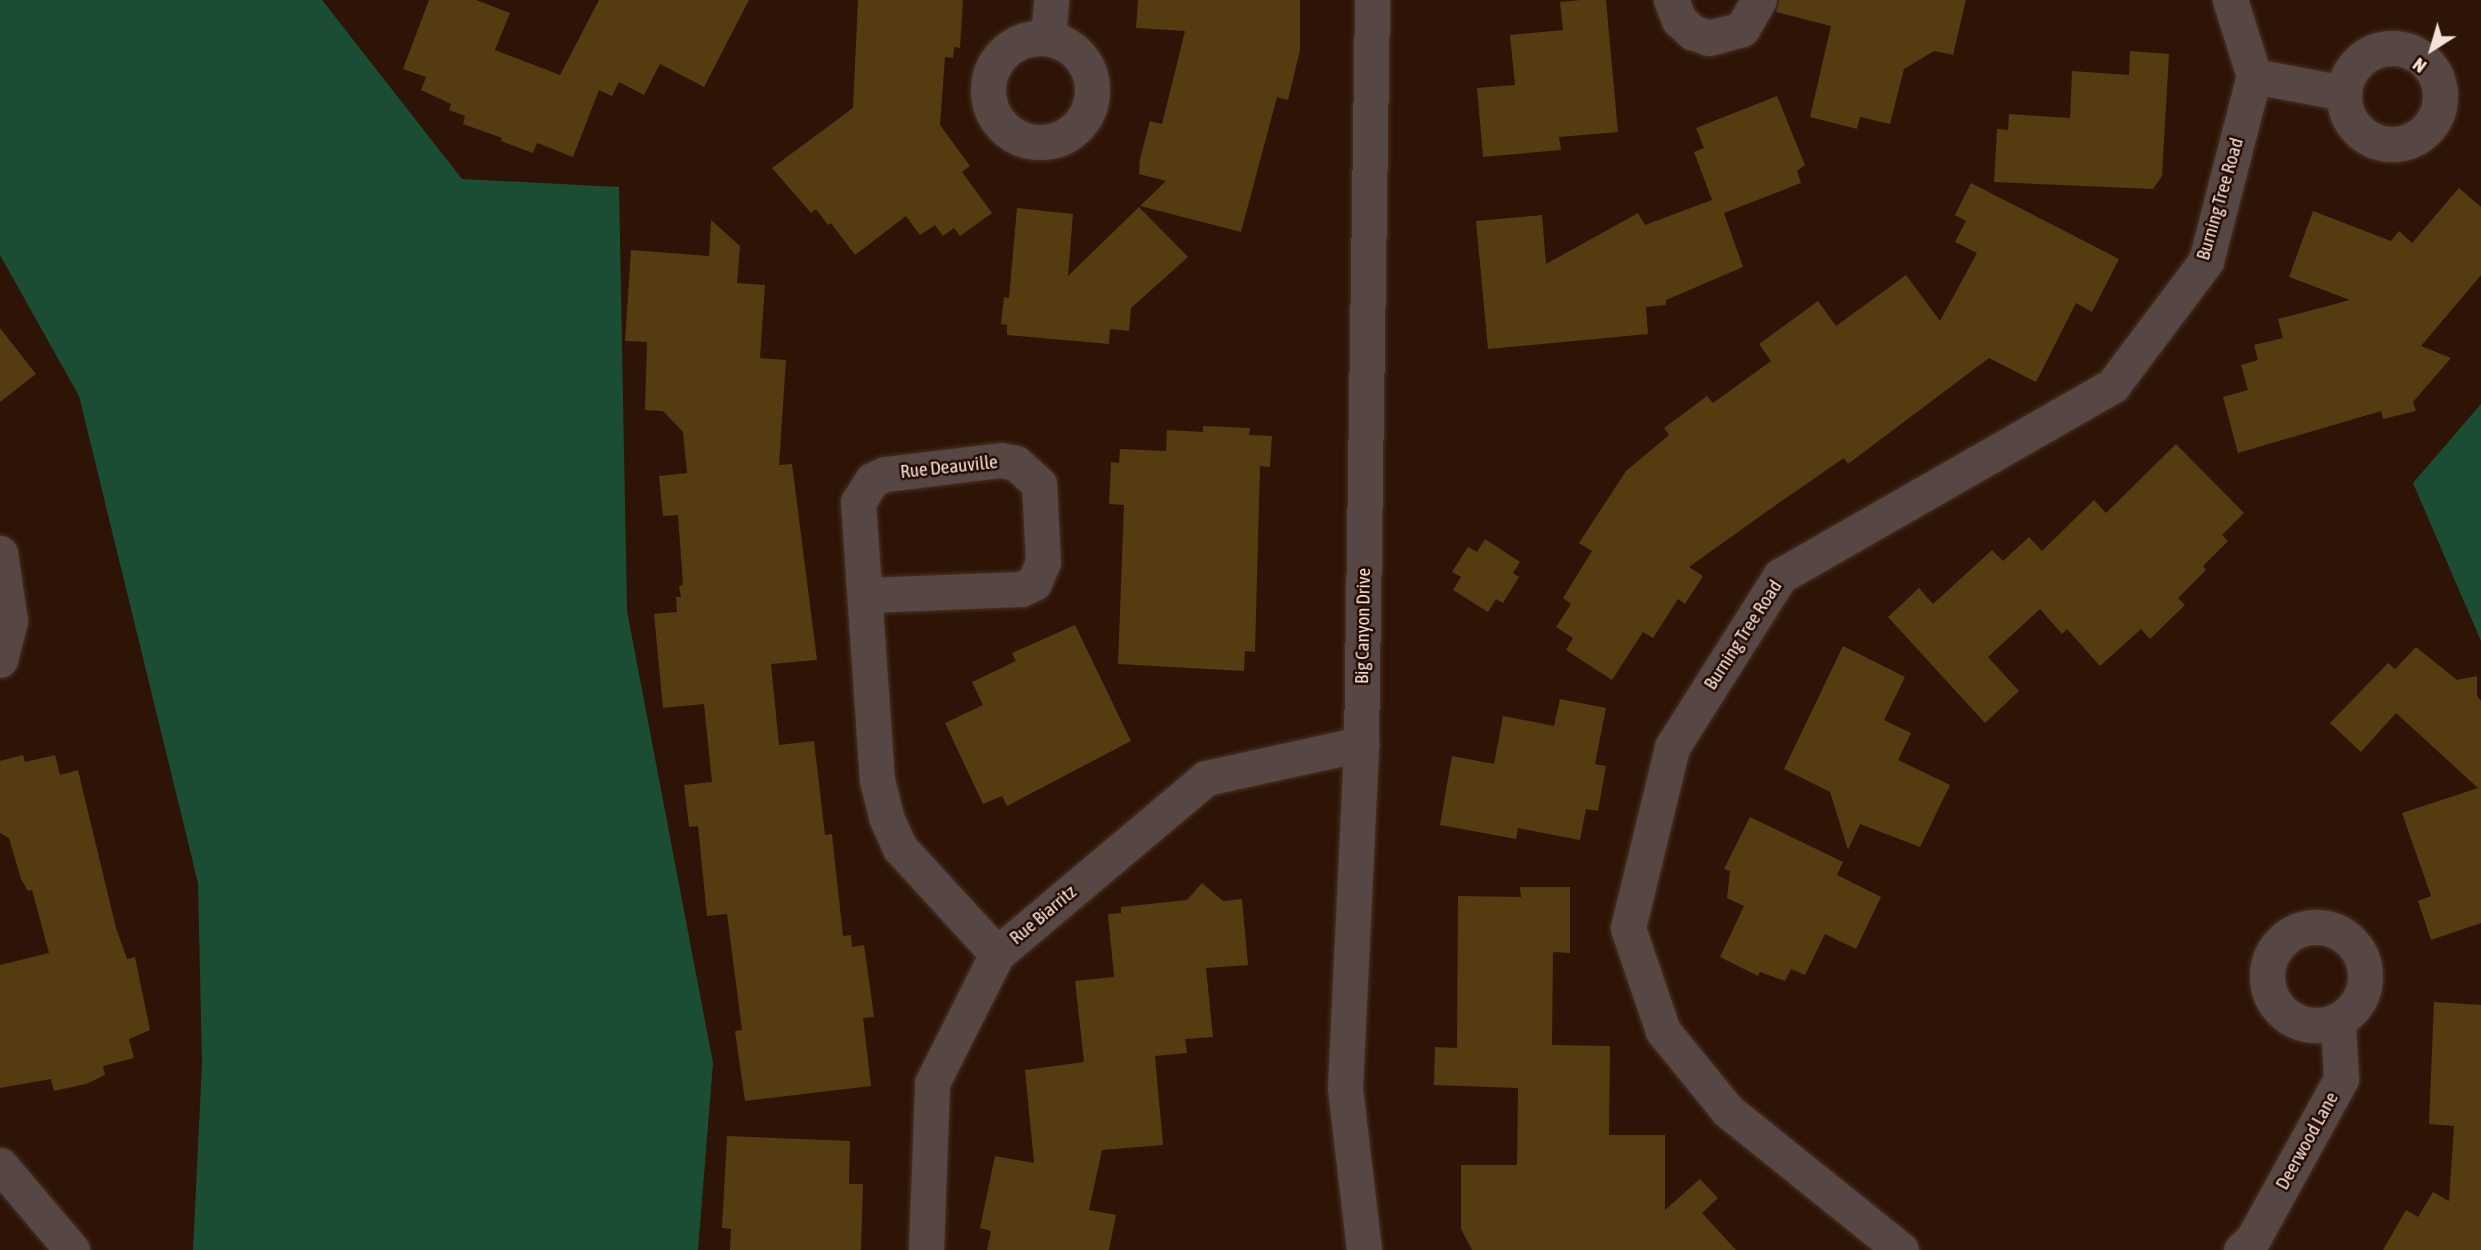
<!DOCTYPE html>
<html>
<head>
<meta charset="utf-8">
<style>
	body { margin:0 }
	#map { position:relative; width:2481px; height:1250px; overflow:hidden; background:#2e1406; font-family:"Asap Condensed",sans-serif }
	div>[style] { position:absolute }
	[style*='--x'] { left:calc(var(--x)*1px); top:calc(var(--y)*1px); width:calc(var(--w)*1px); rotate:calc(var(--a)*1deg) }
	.green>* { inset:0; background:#1b4d35 }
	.building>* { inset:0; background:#543c10 }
	.roads { filter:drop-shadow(0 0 2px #4a3123) drop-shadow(0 0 2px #4a3123) }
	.minor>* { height:35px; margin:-17.5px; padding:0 17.5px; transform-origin:17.5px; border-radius:17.5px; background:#564644 }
	.minor>.ring { margin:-17.5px; padding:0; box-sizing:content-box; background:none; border:35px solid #564644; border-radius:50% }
	span { translate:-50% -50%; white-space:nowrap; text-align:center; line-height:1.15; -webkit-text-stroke:5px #230a00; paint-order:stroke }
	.street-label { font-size:19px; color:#f4e1d8 }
	.north { position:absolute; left:2397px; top:14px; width:70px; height:70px; -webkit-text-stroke:5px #230a00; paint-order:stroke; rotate:217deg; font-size:19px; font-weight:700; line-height:28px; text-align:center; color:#f4e1d8 }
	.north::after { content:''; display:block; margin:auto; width:24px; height:32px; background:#f4e1d8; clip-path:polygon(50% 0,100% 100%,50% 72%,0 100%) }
</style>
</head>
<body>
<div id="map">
	<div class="green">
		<i style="clip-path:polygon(0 0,322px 0,462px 179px,619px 187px,627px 611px,713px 1063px,698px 1250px,193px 1250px,202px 1064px,198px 883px,79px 396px,0 255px)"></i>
		<i style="clip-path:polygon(2481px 404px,2481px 641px,2413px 483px)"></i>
	</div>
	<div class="building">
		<i style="clip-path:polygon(429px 0,476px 0,510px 13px,495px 50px,560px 75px,599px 0,749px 0,704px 87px,660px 64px,644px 95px,619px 82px,612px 96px,599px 90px,573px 157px,537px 143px,533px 153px,501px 141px,502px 138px,463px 124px,465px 116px,449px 110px,451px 104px,421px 90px,426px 77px,403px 69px)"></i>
		<i style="clip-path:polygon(858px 0,963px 0,960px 48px,954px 47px,953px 58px,945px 57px,940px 125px,970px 166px,962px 172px,992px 213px,960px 236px,954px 228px,943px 236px,935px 225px,920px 235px,906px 216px,855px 255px,831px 223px,828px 225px,816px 209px,811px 213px,772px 168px,853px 108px)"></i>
		<i style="clip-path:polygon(1138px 0,1300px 0,1300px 50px,1288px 100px,1277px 97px,1241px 232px,1140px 206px,1166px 181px,1139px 174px,1140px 159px,1150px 121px,1162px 124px,1185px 31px,1136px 28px)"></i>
		<i style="clip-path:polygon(1581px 0,1606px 0,1618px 132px,1559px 137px,1561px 150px,1483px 157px,1477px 88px,1515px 85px,1510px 35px,1563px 30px,1560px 2px)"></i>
		<i style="clip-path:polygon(1779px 0,1966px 0,1953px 55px,1934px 51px,1904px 69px,1890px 124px,1860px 117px,1857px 129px,1810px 117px,1831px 26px,1776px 12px)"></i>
		<i style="clip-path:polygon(2130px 51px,2169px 54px,2162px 176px,2153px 189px,1994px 182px,1997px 129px,2008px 130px,2009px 114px,2070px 118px,2072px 71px,2129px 75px)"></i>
		<i style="clip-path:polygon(1777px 96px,1805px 165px,1797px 171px,1801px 183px,1724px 213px,1743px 267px,1666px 300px,1666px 305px,1646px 307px,1648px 334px,1488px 349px,1476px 221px,1542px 215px,1546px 264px,1638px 213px,1645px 225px,1712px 200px,1694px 152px,1704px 148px,1696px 128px)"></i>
		<i style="clip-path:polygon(1971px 183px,2119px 259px,2092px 312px,2076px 303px,2036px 382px,1989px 358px,1848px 464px,1844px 458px,1773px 507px,1689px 567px,1703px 576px,1685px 604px,1678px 599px,1653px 638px,1643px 632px,1612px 680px,1566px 650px,1573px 638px,1556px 627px,1571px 604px,1563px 598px,1592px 551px,1579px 543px,1626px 471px,1669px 435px,1664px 428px,1707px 396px,1713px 403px,1771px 361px,1759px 344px,1818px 301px,1836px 326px,1906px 275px,1940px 321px,1977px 253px,1955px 242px,1966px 221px,1955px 215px)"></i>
		<i style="clip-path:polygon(2459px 188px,2481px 207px,2481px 275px,2421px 346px,2451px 358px,2413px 402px,2416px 411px,2383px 419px,2381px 411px,2238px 453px,2223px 397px,2248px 390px,2241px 365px,2258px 360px,2254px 345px,2283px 338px,2278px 319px,2350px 300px,2289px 277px,2313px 211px,2391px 241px,2399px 231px,2412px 243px)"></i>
		<i style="clip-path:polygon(1139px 207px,1188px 257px,1131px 308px,1129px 331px,1110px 329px,1109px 344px,1007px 335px,1007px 325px,1001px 324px,1004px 297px,1009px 298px,1017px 208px,1073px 214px,1068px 276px)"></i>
		<i style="clip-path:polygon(711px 220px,740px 246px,737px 283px,765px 285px,760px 358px,786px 360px,779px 465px,792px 464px,817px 660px,771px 664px,779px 745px,814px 741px,825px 835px,832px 834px,843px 936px,851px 935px,852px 947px,864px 945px,874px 1017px,863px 1018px,871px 1086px,745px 1101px,735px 1031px,742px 1030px,727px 914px,707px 916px,698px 826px,689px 827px,684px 785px,712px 782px,704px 704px,663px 708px,654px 614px,677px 612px,676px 597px,681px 597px,679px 586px,683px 585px,678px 515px,663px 516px,659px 476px,687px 473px,683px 432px,663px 411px,645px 410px,647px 342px,625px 341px,631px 250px,709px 256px)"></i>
		<i style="clip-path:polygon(0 328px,36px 374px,0 402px)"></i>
		<i style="clip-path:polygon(1203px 426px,1250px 428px,1249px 435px,1272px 436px,1270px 467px,1260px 466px,1255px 652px,1245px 651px,1244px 671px,1118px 664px,1124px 505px,1109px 504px,1111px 462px,1119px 463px,1120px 449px,1166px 451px,1167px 430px,1203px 432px)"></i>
		<i style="clip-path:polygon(2176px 444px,2244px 513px,2222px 535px,2228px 541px,2203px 566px,2206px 570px,2178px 598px,2185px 605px,2150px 639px,2141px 629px,2100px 666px,2067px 629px,2062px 634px,2040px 609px,1988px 657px,2019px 691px,1985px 723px,1888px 617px,1919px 588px,1933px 604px,1992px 550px,2003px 561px,2029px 537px,2042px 551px,2094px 500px,2106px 513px)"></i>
		<i style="clip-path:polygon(1485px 539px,1520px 562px,1513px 573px,1519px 577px,1503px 603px,1496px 599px,1488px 612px,1453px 590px,1461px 577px,1452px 572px,1468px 547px,1477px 552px)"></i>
		<i style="clip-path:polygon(1075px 625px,1131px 741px,1007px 806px,1002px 796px,983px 804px,945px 723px,983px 705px,972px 682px,1016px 661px,1012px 653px)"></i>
		<i style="clip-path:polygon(1843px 646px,1905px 677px,1884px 720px,1911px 733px,1898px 760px,1950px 785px,1920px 847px,1860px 824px,1848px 850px,1830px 792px,1784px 769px)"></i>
		<i style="clip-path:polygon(2416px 647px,2457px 680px,2477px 676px,2477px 696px,2481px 701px,2481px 923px,2431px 940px,2418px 901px,2431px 896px,2402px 813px,2478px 788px,2396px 713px,2361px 752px,2330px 723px,2388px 663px,2395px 669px)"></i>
		<i style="clip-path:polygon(1560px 699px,1606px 708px,1595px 764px,1606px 766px,1598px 811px,1586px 809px,1580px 840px,1518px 828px,1516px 839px,1440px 825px,1452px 756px,1494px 764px,1503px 716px,1554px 726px)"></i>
		<i style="clip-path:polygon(23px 755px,25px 762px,55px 755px,60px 775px,78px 770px,116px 928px,127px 959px,135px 957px,150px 1030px,129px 1039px,134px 1058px,103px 1066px,105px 1075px,86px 1084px,54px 1091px,51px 1079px,0 1088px,0 965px,49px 953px,32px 890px,28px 891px,21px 879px,9px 838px,0 833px,0 761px)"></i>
		<i style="clip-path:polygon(1750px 817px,1843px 862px,1837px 875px,1881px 897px,1856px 949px,1825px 934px,1805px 975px,1791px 969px,1785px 981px,1760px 972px,1758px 976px,1720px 957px,1744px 906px,1727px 898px,1730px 871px,1724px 869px)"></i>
		<i style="clip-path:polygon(1202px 883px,1223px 901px,1242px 899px,1248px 965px,1206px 968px,1213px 1037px,1185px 1039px,1187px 1053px,1155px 1056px,1163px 1145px,1102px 1150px,1089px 1210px,1116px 1215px,1109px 1250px,987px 1250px,991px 1231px,980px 1228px,995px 1156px,1034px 1163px,1025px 1070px,1084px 1062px,1075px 981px,1114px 977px,1108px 914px,1121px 913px,1121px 907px,1187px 900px)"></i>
		<i style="clip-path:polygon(1520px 887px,1570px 887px,1570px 953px,1553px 952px,1552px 1045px,1610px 1046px,1609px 1135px,1665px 1135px,1665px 1210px,1700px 1179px,1718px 1198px,1702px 1213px,1736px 1250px,1472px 1250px,1461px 1229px,1461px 1165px,1517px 1165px,1518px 1088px,1434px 1085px,1435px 1047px,1457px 1048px,1458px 896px,1521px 897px)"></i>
		<i style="clip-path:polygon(2434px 1002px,2481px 1005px,2481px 1250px,2383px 1250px,2406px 1210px,2418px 1217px,2433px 1192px,2449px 1201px,2454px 1126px,2429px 1124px)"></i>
		<i style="clip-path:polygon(727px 1136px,850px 1141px,849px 1184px,863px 1184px,861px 1250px,730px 1250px,731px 1229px,722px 1228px)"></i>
	</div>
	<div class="roads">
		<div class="minor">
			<i style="--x:1671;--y:0;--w:22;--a:68"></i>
			<i style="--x:1679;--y:20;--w:18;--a:43"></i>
			<i style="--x:1692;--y:32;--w:18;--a:19"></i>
			<i style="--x:1709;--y:38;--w:34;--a:-15"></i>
			<i style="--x:1742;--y:29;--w:34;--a:-60"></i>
			<i style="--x:1048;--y:37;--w:37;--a:-85"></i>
			<i class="ring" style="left:988px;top:38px;width:69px;height:69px"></i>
			<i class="ring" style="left:2344px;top:48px;width:61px;height:61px"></i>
			<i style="--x:2254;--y:76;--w:92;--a:10.7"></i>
			<i style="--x:0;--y:553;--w:69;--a:81.6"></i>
			<i style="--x:10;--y:621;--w:40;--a:104.4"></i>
			<i style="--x:867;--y:595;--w:154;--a:-2.2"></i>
			<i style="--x:1021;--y:589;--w:14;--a:-25"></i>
			<i style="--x:1034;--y:583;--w:23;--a:-67"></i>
			<i style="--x:1043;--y:562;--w:78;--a:-92.9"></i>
			<i style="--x:1039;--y:484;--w:31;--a:-138"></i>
			<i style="--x:1016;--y:463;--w:15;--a:-169"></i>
			<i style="--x:1001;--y:460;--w:117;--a:173.1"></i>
			<i style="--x:885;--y:474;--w:14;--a:155"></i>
			<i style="--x:872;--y:480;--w:26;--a:122"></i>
			<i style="--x:858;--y:502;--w:279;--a:86.1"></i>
			<i style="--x:877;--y:780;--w:38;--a:76"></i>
			<i style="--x:886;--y:817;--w:34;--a:66"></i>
			<i style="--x:900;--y:848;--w:144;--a:47.5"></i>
			<i class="ring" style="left:2267px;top:927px;width:63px;height:63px"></i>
			<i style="--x:0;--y:1165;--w:111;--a:49.7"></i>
			<i style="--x:926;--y:1250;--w:167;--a:-87.9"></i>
			<i style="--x:932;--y:1083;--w:144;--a:-63.3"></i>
			<i style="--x:997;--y:954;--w:273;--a:-40.1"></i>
			<i style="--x:1206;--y:778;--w:159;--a:-12.4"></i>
			<i style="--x:1364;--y:1250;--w:163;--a:-96.7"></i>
			<i style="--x:1345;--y:1088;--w:344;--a:-87.3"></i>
			<i style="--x:1361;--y:744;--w:744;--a:-89.15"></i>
			<i style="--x:1901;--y:1250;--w:222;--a:-141.2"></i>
			<i style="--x:1728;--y:1111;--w:103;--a:-129.1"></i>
			<i style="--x:1663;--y:1031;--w:109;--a:-108.8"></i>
			<i style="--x:1628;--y:928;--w:186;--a:-76.3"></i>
			<i style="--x:1672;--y:747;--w:202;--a:-57.7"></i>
			<i style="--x:1780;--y:576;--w:384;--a:-29.8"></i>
			<i style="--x:2113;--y:385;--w:155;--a:-53.1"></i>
			<i style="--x:2206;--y:261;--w:191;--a:-75.5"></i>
			<i style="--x:2254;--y:76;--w:80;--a:-107.5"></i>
			<i style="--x:2241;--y:1250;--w:16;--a:-43"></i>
			<i style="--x:2253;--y:1239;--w:183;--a:-61.2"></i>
			<i style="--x:2341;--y:1079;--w:58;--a:-93"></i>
		</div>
	</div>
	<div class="street-label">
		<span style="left:2220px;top:199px;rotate:-74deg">Burning Tree Road</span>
		<span style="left:949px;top:467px;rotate:-6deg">Rue Deauville</span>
		<span style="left:1363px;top:626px;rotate:-89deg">Big Canyon Drive</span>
		<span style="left:1743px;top:635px;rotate:-57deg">Burning Tree Road</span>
		<span style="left:1043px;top:915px;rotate:-40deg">Rue Biarritz</span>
		<span style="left:2307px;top:1141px;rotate:-61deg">Deerwood Lane</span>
	</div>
	<div class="north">N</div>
</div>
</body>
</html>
